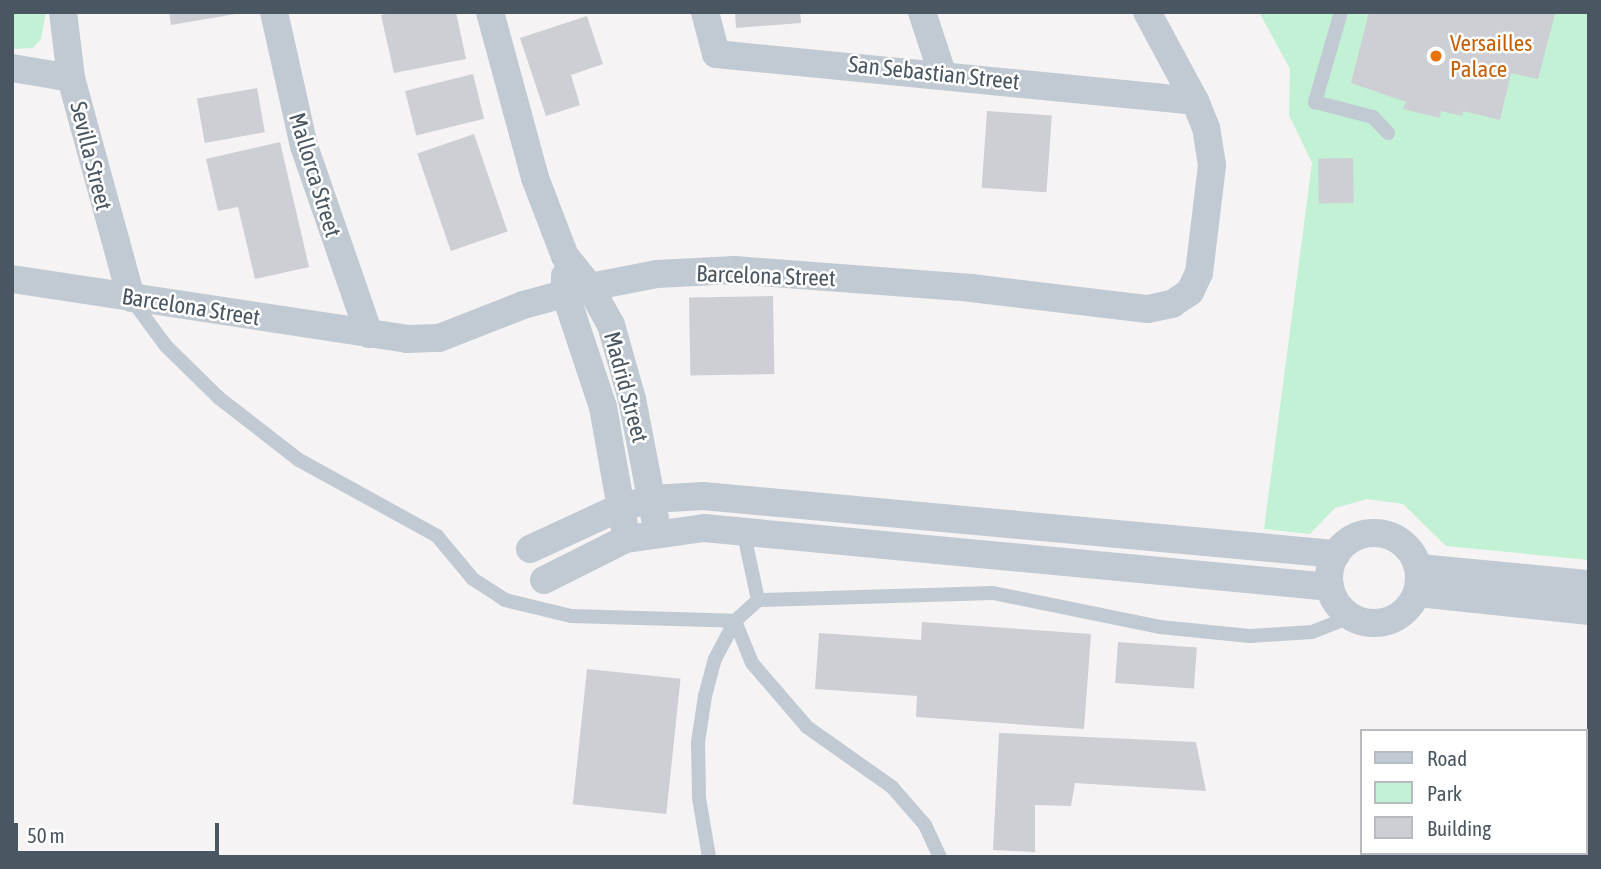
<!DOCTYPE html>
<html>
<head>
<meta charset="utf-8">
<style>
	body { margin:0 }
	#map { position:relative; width:1601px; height:869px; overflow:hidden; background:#f5f3f3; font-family:"Asap Condensed",sans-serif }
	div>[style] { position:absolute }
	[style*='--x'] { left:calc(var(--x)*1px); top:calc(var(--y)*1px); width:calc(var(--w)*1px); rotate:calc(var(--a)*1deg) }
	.green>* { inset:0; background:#c3f1d5 }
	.building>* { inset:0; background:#cdcfd5; transform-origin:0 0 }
	.lane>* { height:14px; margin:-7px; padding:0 7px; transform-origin:7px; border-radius:7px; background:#c1cad2 }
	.street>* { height:28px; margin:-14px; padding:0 14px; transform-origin:14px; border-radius:14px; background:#c1cad2 }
	.street>.ring { margin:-14px; padding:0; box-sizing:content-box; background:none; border:28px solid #c1cad2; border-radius:50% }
	.dots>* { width:19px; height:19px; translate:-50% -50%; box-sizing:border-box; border:4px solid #fff; border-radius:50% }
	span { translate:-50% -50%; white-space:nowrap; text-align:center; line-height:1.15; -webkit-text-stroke:5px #fff; paint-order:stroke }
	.food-label { font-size:23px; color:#c56008 }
	.left { translate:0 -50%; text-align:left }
	.street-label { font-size:23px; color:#4a5661 }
	.frame { position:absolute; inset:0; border:14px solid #4a5661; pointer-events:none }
	.legend { position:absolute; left:1360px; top:729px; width:228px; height:126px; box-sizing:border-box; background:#fff; border:2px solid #b7bbc0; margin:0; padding:9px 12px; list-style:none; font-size:21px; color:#4a5661 }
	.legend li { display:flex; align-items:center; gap:14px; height:35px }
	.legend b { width:35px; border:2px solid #b7bbc0 }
	.scale { position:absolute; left:14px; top:823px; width:205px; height:32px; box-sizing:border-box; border:4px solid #4a5661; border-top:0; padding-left:9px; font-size:21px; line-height:24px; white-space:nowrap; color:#4a5661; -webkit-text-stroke:5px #fff; paint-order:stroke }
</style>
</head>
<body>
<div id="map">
	<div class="green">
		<i style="clip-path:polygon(12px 12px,46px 12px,41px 39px,33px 48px,12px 49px)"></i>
		<i style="clip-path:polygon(1259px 12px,1589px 12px,1589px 560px,1446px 546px,1403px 504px,1367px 499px,1335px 508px,1310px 534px,1264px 529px,1312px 163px,1289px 115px,1290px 69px)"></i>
	</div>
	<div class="building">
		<i style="clip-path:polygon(169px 12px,236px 12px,236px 14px,171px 25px)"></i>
		<i style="clip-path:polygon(393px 12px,456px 12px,466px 59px,394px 73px,381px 15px)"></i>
		<i style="clip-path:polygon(735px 12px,800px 12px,801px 23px,736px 28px)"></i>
		<i style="clip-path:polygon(1369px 12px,1549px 12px,1555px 14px,1538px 79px,1511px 73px,1500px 120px,1463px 111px,1462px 116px,1441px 111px,1440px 118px,1403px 109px,1406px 102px,1351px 83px)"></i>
		<i style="clip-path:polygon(587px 16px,603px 64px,571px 75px,580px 105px,546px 116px,520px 38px)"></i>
		<i style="left:473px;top:74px;width:46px;height:70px;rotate:76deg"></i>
		<i style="left:257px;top:88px;width:45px;height:61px;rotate:80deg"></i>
		<i style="left:987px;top:111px;width:65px;height:77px;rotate:4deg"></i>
		<i style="left:474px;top:134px;width:103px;height:60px;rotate:71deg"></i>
		<i style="clip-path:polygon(280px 142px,309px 267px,255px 279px,238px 207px,218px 211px,206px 159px)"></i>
		<i style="left:1353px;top:158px;width:45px;height:35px;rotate:89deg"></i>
		<i style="left:773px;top:296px;width:78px;height:84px;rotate:89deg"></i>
		<i style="clip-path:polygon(922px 622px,1091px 634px,1084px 729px,916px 717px,917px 696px,815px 689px,819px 633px,921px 640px)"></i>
		<i style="left:1118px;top:642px;width:79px;height:41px;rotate:4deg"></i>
		<i style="left:587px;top:669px;width:94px;height:136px;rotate:6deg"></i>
		<i style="clip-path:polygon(999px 733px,1196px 742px,1206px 791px,1075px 783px,1071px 806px,1035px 805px,1035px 852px,993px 850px)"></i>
	</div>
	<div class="lane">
		<i style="--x:1341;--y:12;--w:94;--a:106.1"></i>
		<i style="--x:1315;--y:102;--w:60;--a:14.5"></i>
		<i style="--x:1373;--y:117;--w:22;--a:47"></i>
		<i style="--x:132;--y:300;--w:57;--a:53.5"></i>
		<i style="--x:166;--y:346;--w:74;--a:44.5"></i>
		<i style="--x:219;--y:398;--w:101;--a:37.8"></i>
		<i style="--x:299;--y:460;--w:158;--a:28.8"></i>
		<i style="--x:437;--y:536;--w:56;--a:50.1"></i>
		<i style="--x:473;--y:579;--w:38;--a:33"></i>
		<i style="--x:505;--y:600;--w:68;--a:13.6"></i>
		<i style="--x:571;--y:616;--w:164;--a:1.7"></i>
		<i style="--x:743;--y:530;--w:72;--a:77.9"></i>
		<i style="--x:735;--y:621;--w:45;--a:68"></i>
		<i style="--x:752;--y:663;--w:84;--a:49.3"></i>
		<i style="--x:807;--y:727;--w:104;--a:35.2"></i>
		<i style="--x:892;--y:787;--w:50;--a:49"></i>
		<i style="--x:925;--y:825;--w:35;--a:65"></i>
		<i style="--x:709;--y:857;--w:60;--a:-99.6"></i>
		<i style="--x:699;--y:798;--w:56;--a:-91"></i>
		<i style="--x:698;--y:742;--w:47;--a:-81.3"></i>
		<i style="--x:705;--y:696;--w:38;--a:-75"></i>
		<i style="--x:715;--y:659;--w:43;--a:-62.2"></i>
		<i style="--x:735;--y:621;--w:31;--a:-42"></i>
		<i style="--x:758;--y:600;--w:235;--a:-1.7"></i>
		<i style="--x:993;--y:593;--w:170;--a:11.5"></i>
		<i style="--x:1160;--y:627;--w:90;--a:5.7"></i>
		<i style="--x:1250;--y:636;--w:62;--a:-3.7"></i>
		<i style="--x:1312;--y:632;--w:41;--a:-21.5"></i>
	</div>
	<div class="street">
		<i style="--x:63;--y:12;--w:66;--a:83.1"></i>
		<i style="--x:71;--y:78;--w:228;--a:74.7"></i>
		<i style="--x:274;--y:12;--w:137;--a:77.4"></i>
		<i style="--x:304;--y:146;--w:199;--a:70.9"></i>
		<i style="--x:490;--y:12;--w:172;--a:74.8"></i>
		<i style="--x:535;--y:178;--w:84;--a:69"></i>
		<i style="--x:565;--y:256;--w:40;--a:51"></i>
		<i style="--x:590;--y:287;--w:43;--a:61.1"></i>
		<i style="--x:611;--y:325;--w:77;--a:74.2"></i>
		<i style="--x:632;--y:399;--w:121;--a:79.1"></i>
		<i style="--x:705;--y:12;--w:43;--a:75.3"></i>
		<i style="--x:716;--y:54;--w:481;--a:5.6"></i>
		<i style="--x:922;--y:12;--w:64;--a:71.8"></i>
		<i style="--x:12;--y:68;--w:60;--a:9.6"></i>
		<i style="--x:565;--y:276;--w:17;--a:90"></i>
		<i style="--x:565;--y:293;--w:120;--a:71.6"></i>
		<i style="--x:603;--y:407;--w:120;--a:79.9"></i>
		<i style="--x:12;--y:279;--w:400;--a:8.6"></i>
		<i style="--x:407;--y:339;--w:32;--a:-2"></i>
		<i style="--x:439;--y:338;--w:90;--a:-21.4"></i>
		<i style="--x:523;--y:305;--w:69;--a:-15"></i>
		<i style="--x:590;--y:287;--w:68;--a:-11"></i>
		<i style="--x:657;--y:274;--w:77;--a:-3"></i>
		<i style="--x:734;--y:270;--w:238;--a:4.3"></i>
		<i style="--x:971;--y:288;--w:178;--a:6.8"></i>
		<i style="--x:1148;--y:309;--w:25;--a:-12"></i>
		<i style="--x:1172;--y:304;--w:22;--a:-34"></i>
		<i style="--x:1190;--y:292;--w:21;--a:-65"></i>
		<i style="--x:1199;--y:273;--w:109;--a:-83.1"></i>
		<i style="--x:1212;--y:165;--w:37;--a:-99"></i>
		<i style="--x:1206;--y:128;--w:29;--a:-112"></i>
		<i style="--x:1195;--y:101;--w:101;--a:-118.3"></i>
		<i class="ring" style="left:1329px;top:533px;width:62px;height:62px"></i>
		<i style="--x:530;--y:549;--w:100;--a:-24.8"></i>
		<i style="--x:621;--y:507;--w:32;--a:-14"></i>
		<i style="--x:652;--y:499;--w:51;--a:-3.4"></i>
		<i style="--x:703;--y:496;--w:636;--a:5.24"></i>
		<i style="--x:1419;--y:568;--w:171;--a:5.4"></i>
		<i style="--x:544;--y:580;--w:92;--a:-26.6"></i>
		<i style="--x:626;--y:539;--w:79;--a:-8"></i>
		<i style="--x:704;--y:528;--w:629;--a:5.38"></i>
		<i style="--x:1418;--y:593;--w:172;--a:6"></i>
	</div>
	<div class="dots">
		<i style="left:1436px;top:56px;background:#e8710a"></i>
	</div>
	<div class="food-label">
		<span class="left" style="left:1450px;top:56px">Versailles<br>Palace</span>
	</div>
	<div class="street-label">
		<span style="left:934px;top:73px;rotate:6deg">San Sebastian Street</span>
		<span style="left:91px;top:156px;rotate:76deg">Sevilla Street</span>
		<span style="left:315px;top:175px;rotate:73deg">Mallorca Street</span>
		<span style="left:766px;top:276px;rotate:2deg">Barcelona Street</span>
		<span style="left:191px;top:307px;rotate:9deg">Barcelona Street</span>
		<span style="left:626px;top:387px;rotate:75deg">Madrid Street</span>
	</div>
	<div class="frame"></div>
	<ul class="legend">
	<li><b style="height:9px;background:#c1cad2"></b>Road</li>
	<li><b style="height:19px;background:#c3f1d5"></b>Park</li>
	<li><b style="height:19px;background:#cdcfd5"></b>Building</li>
	</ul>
	<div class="scale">50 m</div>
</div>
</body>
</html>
